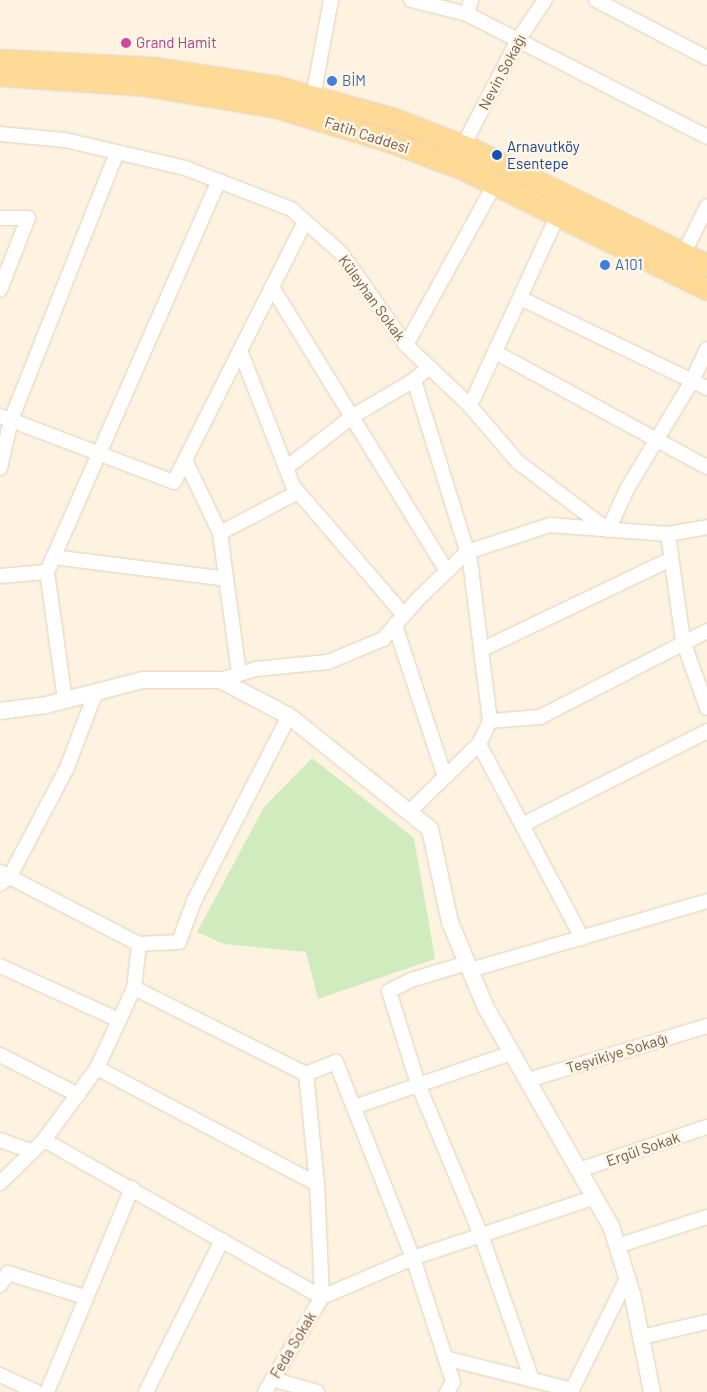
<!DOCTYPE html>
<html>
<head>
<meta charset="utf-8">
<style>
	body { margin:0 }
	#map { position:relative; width:707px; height:1392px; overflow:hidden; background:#fef3e0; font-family:Barlow,sans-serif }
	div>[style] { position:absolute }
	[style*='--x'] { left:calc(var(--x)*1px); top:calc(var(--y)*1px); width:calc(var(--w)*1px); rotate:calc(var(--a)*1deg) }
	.green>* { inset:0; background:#d0ecbe }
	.roads { filter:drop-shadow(0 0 1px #e2cfbc) drop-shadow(0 0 1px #e2cfbc) }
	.minor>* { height:14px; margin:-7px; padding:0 7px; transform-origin:7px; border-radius:7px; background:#fff }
	.tertiary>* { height:16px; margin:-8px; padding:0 8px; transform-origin:8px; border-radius:8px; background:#fff }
	.primary>* { height:21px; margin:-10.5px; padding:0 10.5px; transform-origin:10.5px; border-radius:10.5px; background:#ffda96 }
	.dots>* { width:14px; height:14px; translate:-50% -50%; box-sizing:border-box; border:2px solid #fff6e8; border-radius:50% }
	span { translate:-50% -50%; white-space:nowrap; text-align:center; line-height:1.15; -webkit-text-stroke:5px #fff6e8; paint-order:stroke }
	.hotel-label { font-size:15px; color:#b23c85 }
	.left { translate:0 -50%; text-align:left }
	.street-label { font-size:15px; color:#765846 }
	.shop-label { font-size:15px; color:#366cbe }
	.transit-label { font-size:15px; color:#164399 }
</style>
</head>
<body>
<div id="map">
	<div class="green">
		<i style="clip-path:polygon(312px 758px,414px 838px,435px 959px,318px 999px,306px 952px,224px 944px,197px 932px,264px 807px)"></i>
	</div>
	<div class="roads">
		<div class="minor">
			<i style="--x:411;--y:0;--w:58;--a:14"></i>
			<i style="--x:467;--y:14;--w:270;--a:27.1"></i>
			<i style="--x:596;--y:0;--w:125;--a:27.6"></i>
			<i style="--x:467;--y:14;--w:15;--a:-74"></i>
			<i style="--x:313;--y:97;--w:99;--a:-79.5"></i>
			<i style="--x:0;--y:134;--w:65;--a:5.3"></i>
			<i style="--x:65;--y:140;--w:123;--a:13.1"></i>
			<i style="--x:185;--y:168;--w:114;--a:21.1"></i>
			<i style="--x:291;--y:209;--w:67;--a:41.3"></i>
			<i style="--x:341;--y:253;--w:113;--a:54.8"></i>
			<i style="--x:406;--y:345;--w:88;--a:43.6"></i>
			<i style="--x:470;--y:406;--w:74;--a:49.4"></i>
			<i style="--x:518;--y:462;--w:113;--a:37.1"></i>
			<i style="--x:608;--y:530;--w:45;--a:-65.1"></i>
			<i style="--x:627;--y:489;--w:126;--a:-59"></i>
			<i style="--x:692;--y:381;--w:35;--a:-65"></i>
			<i style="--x:463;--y:146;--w:119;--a:-62.6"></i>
			<i style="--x:518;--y:40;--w:48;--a:-56"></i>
			<i style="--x:0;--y:218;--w:28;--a:0"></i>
			<i style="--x:28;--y:218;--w:77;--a:111.3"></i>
			<i style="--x:684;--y:253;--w:52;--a:-63.9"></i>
			<i style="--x:272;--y:287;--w:334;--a:58.4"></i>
			<i style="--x:520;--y:298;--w:208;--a:25.7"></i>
			<i style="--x:406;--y:345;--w:184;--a:-61.1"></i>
			<i style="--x:240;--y:350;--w:146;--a:68.7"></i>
			<i style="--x:293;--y:486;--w:170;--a:49.3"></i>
			<i style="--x:495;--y:352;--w:241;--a:28.5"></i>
			<i style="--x:470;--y:406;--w:210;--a:-65.3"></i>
			<i style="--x:0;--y:416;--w:186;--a:20.8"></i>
			<i style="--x:174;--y:482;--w:292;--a:-63.3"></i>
			<i style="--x:185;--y:460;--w:81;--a:64.4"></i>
			<i style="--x:220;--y:533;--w:142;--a:82.3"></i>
			<i style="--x:0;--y:468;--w:49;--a:-77.1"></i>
			<i style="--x:11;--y:420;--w:288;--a:-68.4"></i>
			<i style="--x:286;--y:468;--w:85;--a:-37.8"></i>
			<i style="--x:353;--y:416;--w:71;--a:-30.5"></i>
			<i style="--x:220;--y:533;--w:88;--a:-27.7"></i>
			<i style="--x:668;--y:534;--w:108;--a:82"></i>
			<i style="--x:683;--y:641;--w:71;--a:70.3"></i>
			<i style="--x:53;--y:557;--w:174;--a:7.2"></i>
			<i style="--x:0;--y:576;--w:47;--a:-4.9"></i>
			<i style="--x:395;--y:625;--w:160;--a:71.8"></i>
			<i style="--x:481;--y:650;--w:211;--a:-25.6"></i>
			<i style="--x:220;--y:680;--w:38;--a:-17"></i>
			<i style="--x:256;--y:669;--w:72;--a:-5.6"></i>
			<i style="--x:328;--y:662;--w:60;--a:-22.7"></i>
			<i style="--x:383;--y:639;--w:55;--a:-48.7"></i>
			<i style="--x:419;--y:598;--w:66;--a:-43.8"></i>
			<i style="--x:467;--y:552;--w:87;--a:-18"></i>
			<i style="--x:550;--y:525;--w:118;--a:4.4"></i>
			<i style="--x:668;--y:534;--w:40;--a:-10"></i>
			<i style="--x:65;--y:700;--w:129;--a:-98"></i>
			<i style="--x:47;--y:572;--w:427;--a:-66.3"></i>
			<i style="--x:490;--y:721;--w:50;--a:-4.6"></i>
			<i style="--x:540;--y:717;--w:188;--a:-27.2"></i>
			<i style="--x:479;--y:744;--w:220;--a:62"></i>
			<i style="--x:410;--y:811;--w:96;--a:-44.2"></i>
			<i style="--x:479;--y:744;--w:25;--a:-64"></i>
			<i style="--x:490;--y:721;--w:161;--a:-97.1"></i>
			<i style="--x:470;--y:561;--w:189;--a:-107.2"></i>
			<i style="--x:414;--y:380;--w:20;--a:-41"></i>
			<i style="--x:522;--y:825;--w:208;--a:-26.9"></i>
			<i style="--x:0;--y:872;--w:157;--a:27.4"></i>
			<i style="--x:139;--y:944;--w:40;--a:-2.9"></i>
			<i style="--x:179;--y:942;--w:44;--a:-69.9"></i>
			<i style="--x:194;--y:901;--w:208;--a:-62.8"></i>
			<i style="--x:0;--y:884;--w:13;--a:-39"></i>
			<i style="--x:10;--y:876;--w:120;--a:-62.2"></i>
			<i style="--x:66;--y:770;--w:84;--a:-69"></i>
			<i style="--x:467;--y:963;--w:59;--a:163.1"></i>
			<i style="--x:411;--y:980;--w:25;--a:153"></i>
			<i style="--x:389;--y:991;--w:97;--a:72.7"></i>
			<i style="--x:418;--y:1084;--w:164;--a:67.4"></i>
			<i style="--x:481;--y:1235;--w:154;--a:70.6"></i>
			<i style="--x:0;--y:966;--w:131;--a:24.4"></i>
			<i style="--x:470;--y:970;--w:247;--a:-16.2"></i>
			<i style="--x:134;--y:988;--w:192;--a:26.6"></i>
			<i style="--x:0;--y:1055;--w:88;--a:27.1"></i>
			<i style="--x:97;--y:1068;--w:249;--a:27.8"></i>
			<i style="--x:528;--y:1080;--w:187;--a:-16.8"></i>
			<i style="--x:354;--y:1107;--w:167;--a:-18.9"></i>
			<i style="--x:0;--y:1140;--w:32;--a:20"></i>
			<i style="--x:44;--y:1140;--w:319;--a:29.5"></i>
			<i style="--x:579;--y:1170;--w:135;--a:-18.6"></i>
			<i style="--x:0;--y:1183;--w:62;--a:-44.3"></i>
			<i style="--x:44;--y:1140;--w:89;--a:-53.6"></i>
			<i style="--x:97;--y:1068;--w:88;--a:-65.2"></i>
			<i style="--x:134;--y:988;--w:44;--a:-83.5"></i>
			<i style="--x:617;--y:1246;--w:95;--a:-17.9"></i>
			<i style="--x:0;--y:1285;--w:14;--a:-56"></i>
			<i style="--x:8;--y:1273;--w:81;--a:17.3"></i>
			<i style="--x:322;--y:1297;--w:113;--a:-92.5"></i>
			<i style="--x:317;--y:1184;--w:111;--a:-95.7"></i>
			<i style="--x:306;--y:1074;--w:32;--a:-22"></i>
			<i style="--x:336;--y:1062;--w:211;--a:68.6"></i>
			<i style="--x:413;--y:1258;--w:130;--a:72.1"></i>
			<i style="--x:453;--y:1382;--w:12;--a:121"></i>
			<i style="--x:322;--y:1297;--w:99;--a:-23.2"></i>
			<i style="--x:413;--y:1258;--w:192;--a:-18.5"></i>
			<i style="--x:641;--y:1337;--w:68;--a:-12.8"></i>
			<i style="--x:445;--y:1358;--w:131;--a:14.1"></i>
			<i style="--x:0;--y:1375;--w:40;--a:25"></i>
			<i style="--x:272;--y:1379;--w:47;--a:16.1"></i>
			<i style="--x:47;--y:1392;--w:221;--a:-67.4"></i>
			<i style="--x:146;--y:1392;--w:170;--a:-63.4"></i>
			<i style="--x:265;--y:1392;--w:111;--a:-59"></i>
			<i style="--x:571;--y:1392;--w:127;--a:-63.8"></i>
		</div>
		<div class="tertiary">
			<i style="--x:0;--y:711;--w:46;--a:-7.4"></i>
			<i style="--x:46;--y:705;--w:100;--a:-14.5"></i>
			<i style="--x:143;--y:680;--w:77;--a:0"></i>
			<i style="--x:220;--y:680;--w:78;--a:27.6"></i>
			<i style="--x:289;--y:716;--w:181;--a:38.7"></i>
			<i style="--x:430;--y:829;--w:95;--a:77.9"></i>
			<i style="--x:450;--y:922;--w:93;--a:67.3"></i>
			<i style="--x:486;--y:1008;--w:251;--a:60.2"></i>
			<i style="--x:611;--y:1226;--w:74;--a:72.8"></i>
			<i style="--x:633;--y:1297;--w:97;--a:78.7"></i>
		</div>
		<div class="primary">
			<i style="--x:0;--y:60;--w:153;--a:3"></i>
			<i style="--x:153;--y:68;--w:126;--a:8.6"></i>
			<i style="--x:278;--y:87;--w:120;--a:15.4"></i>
			<i style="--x:394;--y:119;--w:86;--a:21.2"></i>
			<i style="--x:474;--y:150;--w:260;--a:26.3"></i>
			<i style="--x:0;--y:75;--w:145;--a:3.9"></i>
			<i style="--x:145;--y:85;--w:133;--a:9.5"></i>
			<i style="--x:276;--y:107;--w:115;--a:16.7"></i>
			<i style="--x:386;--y:140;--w:83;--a:20.4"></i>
			<i style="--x:464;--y:169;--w:271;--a:26.3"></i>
		</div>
	</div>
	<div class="dots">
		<i style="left:126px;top:43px;background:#d1479c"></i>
		<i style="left:332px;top:81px;background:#3f7fe0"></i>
		<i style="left:497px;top:155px;background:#1a4fb4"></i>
		<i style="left:605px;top:265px;background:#3f7fe0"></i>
	</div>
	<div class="hotel-label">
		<span class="left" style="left:136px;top:43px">Grand Hamit</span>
	</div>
	<div class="street-label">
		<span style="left:502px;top:72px;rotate:-62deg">Nevin Sokağı</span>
		<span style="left:367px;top:135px;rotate:18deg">Fatih Caddesi</span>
		<span style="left:372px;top:298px;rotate:54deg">Küleyhan Sokak</span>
		<span style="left:617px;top:1053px;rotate:-17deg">Teşvikiye Sokağı</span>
		<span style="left:643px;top:1149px;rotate:-19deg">Ergül Sokak</span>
		<span style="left:293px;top:1345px;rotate:-59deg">Feda Sokak</span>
	</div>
	<div class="shop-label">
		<span class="left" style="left:342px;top:81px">BİM</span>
		<span class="left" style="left:615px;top:265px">A101</span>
	</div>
	<div class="transit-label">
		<span class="left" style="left:507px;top:155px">Arnavutköy<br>Esentepe</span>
	</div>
</div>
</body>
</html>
